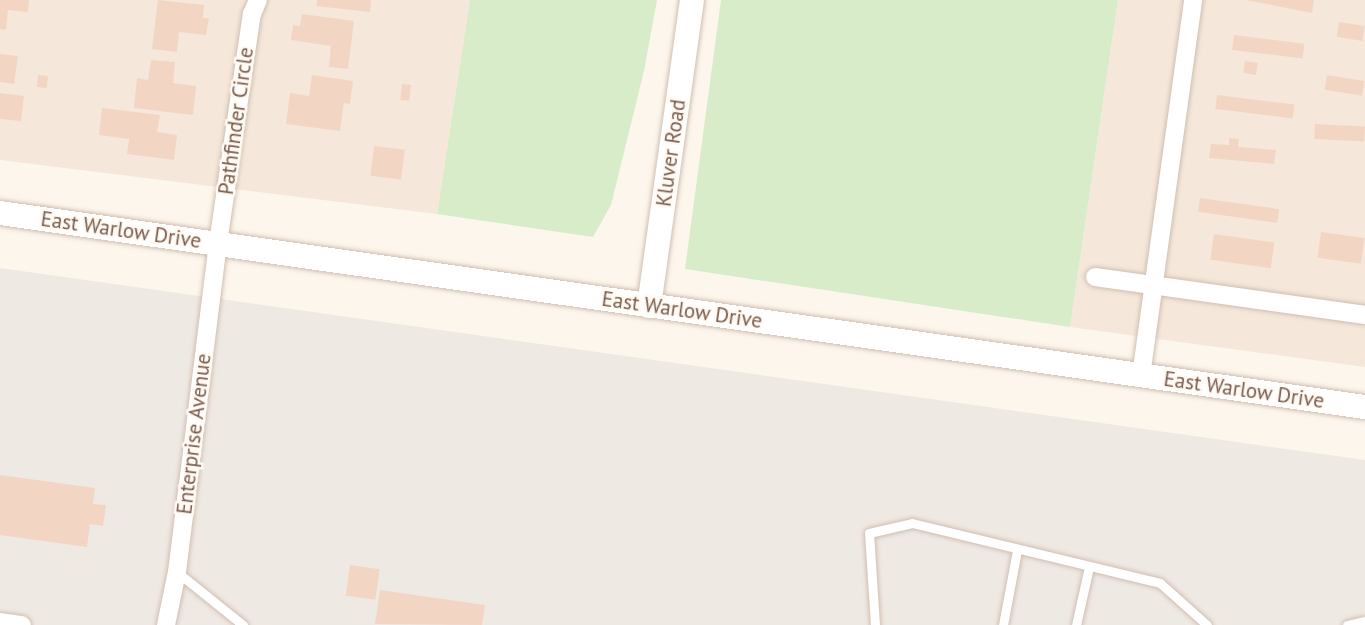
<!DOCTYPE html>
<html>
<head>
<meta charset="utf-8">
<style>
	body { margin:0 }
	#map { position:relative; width:1365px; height:625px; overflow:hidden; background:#fdf6ec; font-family:"PT Sans",sans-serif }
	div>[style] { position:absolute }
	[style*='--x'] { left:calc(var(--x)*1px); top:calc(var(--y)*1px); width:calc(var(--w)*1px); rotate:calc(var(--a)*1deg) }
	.residential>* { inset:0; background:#f5e8da }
	.industrial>* { inset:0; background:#efe9e4 }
	.green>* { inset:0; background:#d8ecc9 }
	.building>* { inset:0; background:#f3d5c3; transform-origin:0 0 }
	.roads { filter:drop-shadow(0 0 2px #d1beb0) drop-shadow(0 0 2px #d1beb0) }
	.lane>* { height:9px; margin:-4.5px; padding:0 4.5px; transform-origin:4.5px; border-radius:4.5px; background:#fff }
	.street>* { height:18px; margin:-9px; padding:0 9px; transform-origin:9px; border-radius:9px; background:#fff }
	.secondary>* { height:24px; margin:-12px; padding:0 12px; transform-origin:12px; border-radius:12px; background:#fff }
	span { translate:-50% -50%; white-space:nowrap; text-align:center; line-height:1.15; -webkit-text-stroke:5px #fffaf3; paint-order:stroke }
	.street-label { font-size:21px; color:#7a5c4d }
</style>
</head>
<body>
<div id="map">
	<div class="residential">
		<i style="clip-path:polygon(0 0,470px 0,437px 214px,0 160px)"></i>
		<i style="clip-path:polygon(1118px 0,1365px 0,1365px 367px,1070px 327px)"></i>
	</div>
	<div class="industrial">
		<i style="clip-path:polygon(0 268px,1365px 460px,1365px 625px,0 625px)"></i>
	</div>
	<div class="green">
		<i style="clip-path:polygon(470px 0,657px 0,644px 71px,611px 205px,593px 237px,437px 214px)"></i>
		<i style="clip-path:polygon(721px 0,1118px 0,1070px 327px,685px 269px)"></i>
	</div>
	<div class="building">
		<i style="clip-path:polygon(0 0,29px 0,28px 12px,8px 10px,6px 30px,0 29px)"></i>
		<i style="clip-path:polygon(158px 0,204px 5px,203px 18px,209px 18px,206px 35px,179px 32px,177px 52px,152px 49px)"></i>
		<i style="clip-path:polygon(317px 0,371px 0,370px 12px,316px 6px)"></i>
		<i style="clip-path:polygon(1246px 0,1314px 0,1312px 13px)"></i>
		<i style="clip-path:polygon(302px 14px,354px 21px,348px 69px,329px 67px,331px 46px,291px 40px,293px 25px,300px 26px)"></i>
		<i style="left:1339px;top:22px;width:26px;height:15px;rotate:9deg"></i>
		<i style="left:1234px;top:35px;width:71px;height:15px;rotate:7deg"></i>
		<i style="clip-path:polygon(0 54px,18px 56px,14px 84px,0 82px)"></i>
		<i style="clip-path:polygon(151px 60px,175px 62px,173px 83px,196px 86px,193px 115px,134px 108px,137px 78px,148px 80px)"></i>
		<i style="left:1245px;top:61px;width:13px;height:12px;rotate:9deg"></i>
		<i style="left:38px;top:75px;width:10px;height:12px;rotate:6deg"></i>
		<i style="clip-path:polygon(312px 75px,353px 81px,350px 104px,344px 103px,340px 131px,286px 124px,290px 93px,309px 96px)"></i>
		<i style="left:1327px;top:75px;width:38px;height:15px;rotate:9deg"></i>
		<i style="left:402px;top:84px;width:9px;height:16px;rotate:6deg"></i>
		<i style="clip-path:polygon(0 93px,24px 96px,21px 121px,0 119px)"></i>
		<i style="left:1217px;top:95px;width:78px;height:14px;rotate:7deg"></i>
		<i style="clip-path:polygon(102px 108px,160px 115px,157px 132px,177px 135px,174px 160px,127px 154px,129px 139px,99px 135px)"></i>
		<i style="left:1315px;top:124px;width:50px;height:15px;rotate:3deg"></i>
		<i style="clip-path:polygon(1229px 138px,1239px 139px,1238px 147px,1276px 150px,1274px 164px,1209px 158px,1211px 144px,1229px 145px)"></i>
		<i style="left:374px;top:146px;width:31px;height:30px;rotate:7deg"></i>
		<i style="left:1200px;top:198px;width:80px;height:14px;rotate:8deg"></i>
		<i style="left:1321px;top:232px;width:44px;height:26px;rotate:8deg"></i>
		<i style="left:1214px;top:234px;width:61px;height:26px;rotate:8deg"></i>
		<i style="clip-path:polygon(0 475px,95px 488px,93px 504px,106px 505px,103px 526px,90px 524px,87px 547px,0 535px)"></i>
		<i style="left:350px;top:565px;width:30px;height:31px;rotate:8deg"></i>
		<i style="clip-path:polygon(380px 590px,485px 605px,482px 625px,375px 624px)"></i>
	</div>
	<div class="roads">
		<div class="lane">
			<i style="--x:177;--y:572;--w:85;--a:38.8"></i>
			<i style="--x:875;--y:625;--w:92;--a:-93.7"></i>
			<i style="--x:869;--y:533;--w:44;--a:-13.1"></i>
			<i style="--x:912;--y:523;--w:255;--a:13.6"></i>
			<i style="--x:1160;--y:583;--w:63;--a:41.8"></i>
			<i style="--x:1003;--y:625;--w:76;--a:-79.4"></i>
			<i style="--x:1076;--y:625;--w:59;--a:-77.4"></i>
			<i style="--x:1347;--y:625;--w:18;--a:-13"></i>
		</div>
		<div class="street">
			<i style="--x:1095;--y:277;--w:273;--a:8"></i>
			<i style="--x:1141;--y:376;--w:380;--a:-82.1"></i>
			<i style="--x:0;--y:622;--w:22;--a:8"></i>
			<i style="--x:166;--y:625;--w:54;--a:-78.3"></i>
			<i style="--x:177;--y:572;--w:332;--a:-82.9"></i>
			<i style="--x:218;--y:243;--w:232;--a:-81.6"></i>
			<i style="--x:252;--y:14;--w:15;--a:-67"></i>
		</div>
		<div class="secondary">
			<i style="--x:0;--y:213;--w:1379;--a:8.09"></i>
			<i style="--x:649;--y:306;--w:309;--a:-82"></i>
		</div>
	</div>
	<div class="street-label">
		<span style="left:236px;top:121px;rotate:-82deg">Pathfinder Circle</span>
		<span style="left:671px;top:153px;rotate:-82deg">Kluver Road</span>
		<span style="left:121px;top:230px;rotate:8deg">East Warlow Drive</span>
		<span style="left:682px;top:310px;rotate:8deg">East Warlow Drive</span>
		<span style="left:1244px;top:390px;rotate:8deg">East Warlow Drive</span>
		<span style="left:194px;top:434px;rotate:-83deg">Enterprise Avenue</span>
	</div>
</div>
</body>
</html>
